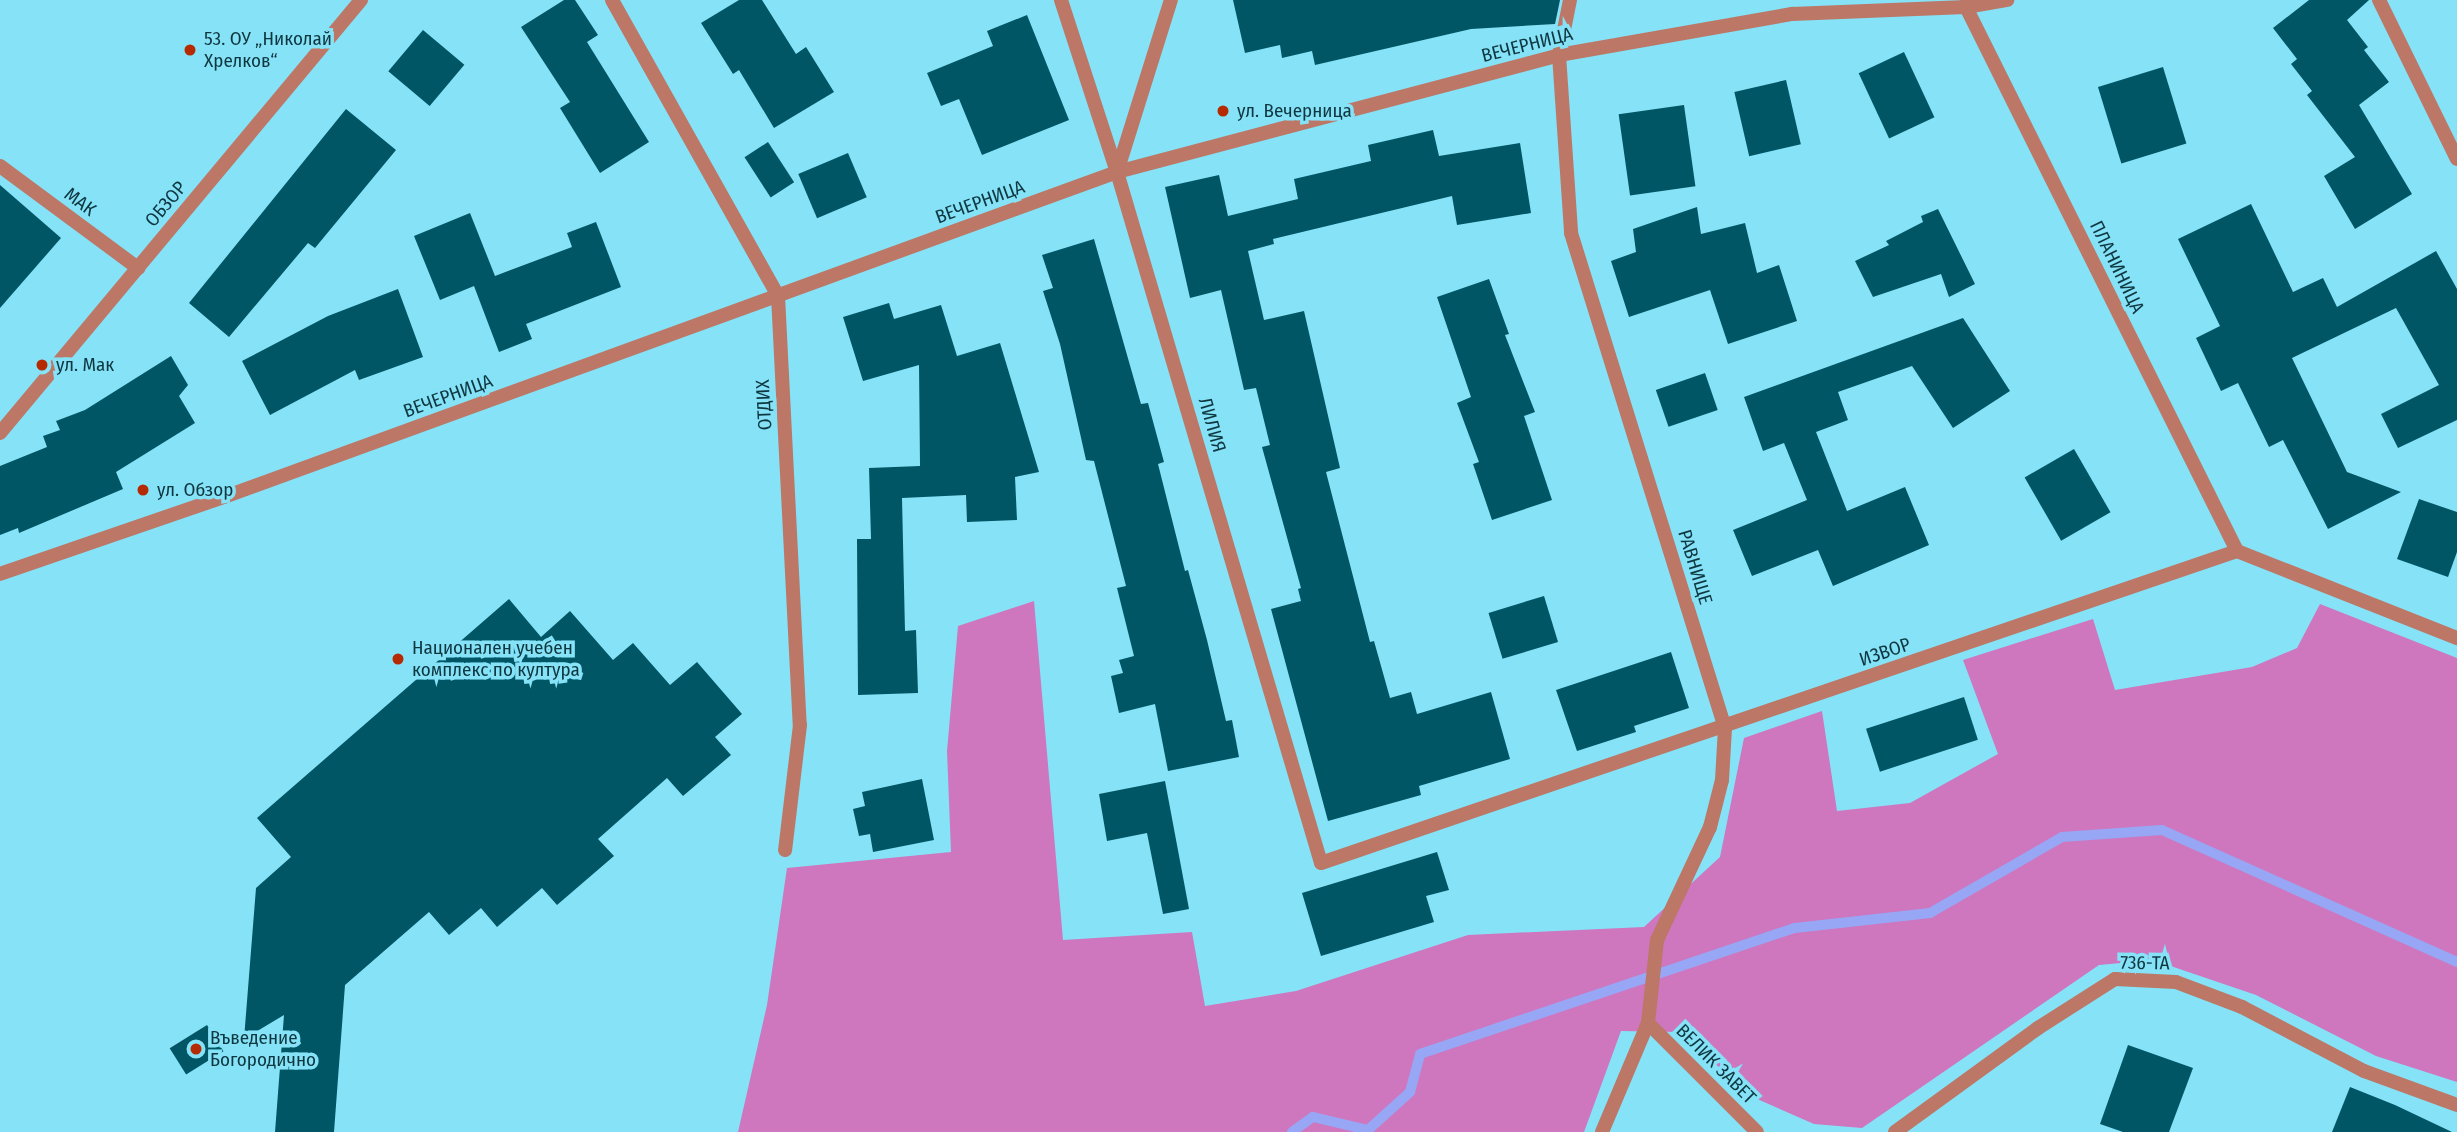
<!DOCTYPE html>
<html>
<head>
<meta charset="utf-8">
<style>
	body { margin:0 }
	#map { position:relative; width:2457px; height:1132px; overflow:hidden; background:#85e2f7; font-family:"Fira Sans Condensed",sans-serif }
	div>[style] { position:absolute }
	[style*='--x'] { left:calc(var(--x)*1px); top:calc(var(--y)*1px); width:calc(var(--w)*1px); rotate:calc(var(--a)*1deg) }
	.forest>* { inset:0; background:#ce76be }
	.stream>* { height:10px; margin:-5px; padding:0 5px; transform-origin:5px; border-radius:5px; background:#97a7f5 }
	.building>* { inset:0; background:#005665; transform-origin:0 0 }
	.minor>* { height:14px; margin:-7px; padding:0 7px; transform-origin:7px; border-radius:7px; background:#bc7766 }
	.tertiary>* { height:14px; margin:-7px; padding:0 7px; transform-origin:7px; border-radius:7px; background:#bc7766 }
	.dots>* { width:19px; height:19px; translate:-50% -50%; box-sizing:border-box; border:4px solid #85e2f7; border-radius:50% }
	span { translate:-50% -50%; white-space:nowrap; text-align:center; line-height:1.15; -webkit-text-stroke:7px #85e2f7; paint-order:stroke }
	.poi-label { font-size:19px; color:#0f3740 }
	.left { translate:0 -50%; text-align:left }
	.street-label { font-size:19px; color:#0f3740 }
</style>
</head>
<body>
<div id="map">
	<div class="forest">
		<i style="clip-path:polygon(1034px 601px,1063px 940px,1192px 932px,1205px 1006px,1296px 991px,1468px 935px,1644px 927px,1720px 857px,1744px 738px,1822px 711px,1837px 811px,1910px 803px,1998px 754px,1963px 660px,2093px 619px,2115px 690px,2252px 667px,2297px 648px,2320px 604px,2457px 658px,2457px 1082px,2376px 1056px,2256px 995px,2153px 960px,2099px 965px,1862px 1128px,1814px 1124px,1755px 1098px,1678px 1032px,1621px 1031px,1584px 1132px,738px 1132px,767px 1005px,787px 868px,951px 852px,947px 751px,958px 626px)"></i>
	</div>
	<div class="stream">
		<i style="--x:1292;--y:1132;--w:26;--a:-36"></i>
		<i style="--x:1313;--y:1117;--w:57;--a:13.3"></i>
		<i style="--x:1368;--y:1130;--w:57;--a:-42.1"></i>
		<i style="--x:1410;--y:1092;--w:39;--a:-75"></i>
		<i style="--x:1420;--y:1054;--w:396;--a:-18.6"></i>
		<i style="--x:1795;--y:928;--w:136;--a:-6.3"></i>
		<i style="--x:1930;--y:913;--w:152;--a:-29.9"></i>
		<i style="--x:2062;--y:837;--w:100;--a:-4"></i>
		<i style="--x:2162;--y:830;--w:323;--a:24.1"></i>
	</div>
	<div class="building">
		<i style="clip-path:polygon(564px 0,575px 0,598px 35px,587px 42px,649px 142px,600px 173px,560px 108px,570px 102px,521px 27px)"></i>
		<i style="clip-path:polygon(739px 0,762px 0,796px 54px,806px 47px,834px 92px,774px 128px,739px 70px,733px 74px,701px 23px)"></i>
		<i style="clip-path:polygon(1233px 0,1560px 0,1555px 24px,1471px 29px,1315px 65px,1312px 51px,1282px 58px,1280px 45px,1245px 53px)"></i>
		<i style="clip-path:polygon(2309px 0,2369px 0,2347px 20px,2368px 47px,2364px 50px,2389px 82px,2359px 105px,2412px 194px,2355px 229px,2324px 176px,2355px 157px,2307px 95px,2312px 91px,2291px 64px,2297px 59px,2273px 28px)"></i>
		<i style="clip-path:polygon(1027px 15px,1069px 120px,982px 155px,959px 99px,941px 106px,927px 73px,993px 46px,987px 31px)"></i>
		<i style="left:423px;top:30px;width:54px;height:54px;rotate:40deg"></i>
		<i style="left:1904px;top:52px;width:72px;height:50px;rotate:65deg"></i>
		<i style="left:2163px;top:67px;width:80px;height:68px;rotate:73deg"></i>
		<i style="left:1786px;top:80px;width:66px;height:53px;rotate:77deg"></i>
		<i style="left:1684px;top:105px;width:82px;height:66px;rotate:82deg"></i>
		<i style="clip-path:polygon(346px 109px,396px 150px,315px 248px,308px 243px,229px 337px,189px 303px)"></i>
		<i style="clip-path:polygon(1433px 130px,1439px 156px,1520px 143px,1531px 213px,1457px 225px,1452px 196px,1273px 239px,1274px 244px,1248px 251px,1264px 320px,1304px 311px,1340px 468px,1326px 472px,1370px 642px,1374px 641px,1390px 698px,1411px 692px,1417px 714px,1491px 692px,1510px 759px,1419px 786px,1421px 795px,1328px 821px,1271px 609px,1301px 601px,1298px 589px,1301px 588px,1262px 447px,1270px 445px,1256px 388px,1244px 390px,1221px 290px,1190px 298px,1165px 187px,1219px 175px,1228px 216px,1298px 199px,1294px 179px,1371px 161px,1368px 145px)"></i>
		<i style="left:768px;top:142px;width:48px;height:28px;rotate:57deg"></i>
		<i style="left:848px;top:153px;width:48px;height:54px;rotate:67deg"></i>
		<i style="clip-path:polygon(0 185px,61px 238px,0 308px)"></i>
		<i style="clip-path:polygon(2251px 204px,2293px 292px,2323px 278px,2337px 307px,2436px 251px,2457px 289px,2457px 420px,2398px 448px,2381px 414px,2439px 385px,2396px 308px,2292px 358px,2347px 472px,2401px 492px,2328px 529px,2283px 440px,2269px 447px,2238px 383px,2221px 391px,2196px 338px,2220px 326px,2178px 239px)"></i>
		<i style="clip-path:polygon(1697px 207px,1701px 234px,1745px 223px,1757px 273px,1779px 265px,1797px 321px,1728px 344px,1710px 290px,1629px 317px,1611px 261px,1636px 252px,1633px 229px)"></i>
		<i style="clip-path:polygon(1938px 209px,1975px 284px,1949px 297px,1941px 274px,1873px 297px,1855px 261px,1889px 245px,1886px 241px,1923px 222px,1921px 216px)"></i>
		<i style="clip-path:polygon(470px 213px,495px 276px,572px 247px,567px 233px,596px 222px,621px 287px,526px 324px,532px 339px,499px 352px,474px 286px,440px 300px,414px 236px)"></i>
		<i style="clip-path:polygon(1094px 239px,1141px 404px,1148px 403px,1164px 462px,1158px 464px,1185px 571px,1188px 570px,1207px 640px,1226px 721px,1232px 720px,1239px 757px,1168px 771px,1155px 704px,1119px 713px,1111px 676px,1123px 673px,1119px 660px,1134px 656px,1117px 588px,1126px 586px,1094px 461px,1086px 460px,1060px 344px,1043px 291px,1053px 288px,1042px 255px)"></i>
		<i style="clip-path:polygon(1489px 279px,1509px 334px,1505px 335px,1535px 412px,1524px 416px,1552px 500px,1492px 520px,1473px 464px,1479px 462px,1457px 403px,1471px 397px,1437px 297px)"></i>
		<i style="clip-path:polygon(398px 289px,423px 357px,359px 380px,355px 370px,270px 415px,242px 361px,328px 316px)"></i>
		<i style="clip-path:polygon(889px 303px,894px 319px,941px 305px,957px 356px,1000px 343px,1039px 472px,1015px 477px,1017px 520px,967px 522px,966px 495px,902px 498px,905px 631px,916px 630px,918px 693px,858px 695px,857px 539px,871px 539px,869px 468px,920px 466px,919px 365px,863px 381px,843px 317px)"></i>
		<i style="clip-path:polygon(1963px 318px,2010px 391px,1953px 428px,1912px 366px,1838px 392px,1848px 420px,1816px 432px,1847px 511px,1905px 487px,1929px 545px,1833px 586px,1818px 550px,1752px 576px,1733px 530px,1807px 500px,1784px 443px,1763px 451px,1744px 397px)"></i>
		<i style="clip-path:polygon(171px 356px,188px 385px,179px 396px,195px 423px,116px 472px,123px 489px,19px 533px,18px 528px,0 535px,0 466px,47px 447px,43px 436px,60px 430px,56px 421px,85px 410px)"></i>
		<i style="left:1705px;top:373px;width:39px;height:52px;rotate:71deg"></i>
		<i style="left:2074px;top:449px;width:73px;height:57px;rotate:60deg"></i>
		<i style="clip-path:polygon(2419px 499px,2457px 512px,2457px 552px,2448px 577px,2397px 559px)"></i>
		<i style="left:1544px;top:596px;width:48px;height:58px;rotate:73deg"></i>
		<i style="clip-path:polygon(509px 599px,541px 637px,570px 611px,613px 660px,633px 643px,670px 685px,697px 662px,742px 714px,715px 737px,731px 755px,683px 796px,667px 778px,598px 839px,614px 856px,557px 905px,542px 888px,497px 927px,481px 908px,449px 935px,429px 912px,345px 985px,334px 1132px,275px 1132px,284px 1015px,244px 1039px,256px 888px,291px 857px,257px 818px)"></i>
		<i style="clip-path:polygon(1671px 652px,1689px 708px,1634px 726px,1636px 732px,1577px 751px,1556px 690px)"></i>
		<i style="left:1964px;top:697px;width:45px;height:103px;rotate:72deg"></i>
		<i style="clip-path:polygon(922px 779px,934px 840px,873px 852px,870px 834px,859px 836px,853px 809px,865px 806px,862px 792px)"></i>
		<i style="clip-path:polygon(1165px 781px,1189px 909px,1163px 914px,1147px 833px,1107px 841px,1099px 794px)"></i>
		<i style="clip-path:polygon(1437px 852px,1449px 890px,1426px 896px,1434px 922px,1321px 956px,1302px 893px)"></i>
		<i style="left:207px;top:1025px;width:31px;height:44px;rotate:58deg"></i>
		<i style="clip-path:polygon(2128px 1045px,2193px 1068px,2169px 1132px,2123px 1132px,2100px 1124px)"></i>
		<i style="clip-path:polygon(2350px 1087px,2395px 1105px,2452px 1132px,2332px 1132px)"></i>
	</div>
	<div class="minor">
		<i style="--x:612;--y:0;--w:339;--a:60.7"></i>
		<i style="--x:778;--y:296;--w:430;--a:87.1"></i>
		<i style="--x:800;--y:725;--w:126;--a:96.8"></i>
		<i style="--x:1061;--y:0;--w:181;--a:72"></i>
		<i style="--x:1117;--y:172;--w:720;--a:73.55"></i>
		<i style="--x:1321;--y:863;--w:968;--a:-18.81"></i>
		<i style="--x:2237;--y:551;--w:237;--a:21.6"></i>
		<i style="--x:1570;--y:0;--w:56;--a:101.3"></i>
		<i style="--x:1559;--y:55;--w:178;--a:86.1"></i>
		<i style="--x:1571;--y:233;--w:518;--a:72.72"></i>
		<i style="--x:1725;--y:728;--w:52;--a:93.3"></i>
		<i style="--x:1722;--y:780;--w:49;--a:104.3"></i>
		<i style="--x:1710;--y:827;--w:125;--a:115.1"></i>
		<i style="--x:1657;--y:940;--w:83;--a:96.2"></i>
		<i style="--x:1648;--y:1023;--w:118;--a:112.9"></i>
		<i style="--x:1968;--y:0;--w:7;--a:106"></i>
		<i style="--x:1966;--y:7;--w:608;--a:63.52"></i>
		<i style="--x:2379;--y:0;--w:177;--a:63.9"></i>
		<i style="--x:0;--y:166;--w:172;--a:36.5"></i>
		<i style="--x:1117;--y:172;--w:180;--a:-72.6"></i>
		<i style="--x:0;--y:433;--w:564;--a:-50.18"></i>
		<i style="--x:1648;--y:1023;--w:154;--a:45"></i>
		<i style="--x:1895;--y:1132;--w:177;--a:-36"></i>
		<i style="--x:2038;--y:1028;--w:91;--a:-32.5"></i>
		<i style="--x:2115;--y:979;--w:61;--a:2.8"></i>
		<i style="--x:2176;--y:982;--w:71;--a:20.7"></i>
		<i style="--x:2242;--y:1007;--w:138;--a:27.7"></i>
		<i style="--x:2364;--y:1071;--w:99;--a:20.1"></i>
	</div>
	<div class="tertiary">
		<i style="--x:0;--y:574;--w:237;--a:-19"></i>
		<i style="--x:224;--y:497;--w:950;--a:-20"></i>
		<i style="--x:1117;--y:172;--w:457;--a:-14.8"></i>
		<i style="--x:1559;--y:55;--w:237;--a:-10"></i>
		<i style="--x:1792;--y:14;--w:174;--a:-2.3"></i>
		<i style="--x:1966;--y:7;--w:42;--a:-9.7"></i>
	</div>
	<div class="dots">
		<i style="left:190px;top:50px;background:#b52a01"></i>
		<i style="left:1223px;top:111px;background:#b52a01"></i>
		<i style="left:42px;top:365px;background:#b52a01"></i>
		<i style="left:143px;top:490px;background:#b52a01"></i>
		<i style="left:398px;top:659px;background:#b52a01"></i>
		<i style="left:196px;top:1049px;background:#b52a01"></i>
	</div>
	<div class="poi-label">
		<span class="left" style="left:204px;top:50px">53. ОУ „Николай<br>Хрелков“</span>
		<span class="left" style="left:1237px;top:111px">ул. Вечерница</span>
		<span class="left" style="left:56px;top:365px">ул. Мак</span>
		<span class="left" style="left:157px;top:490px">ул. Обзор</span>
		<span class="left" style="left:412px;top:659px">Национален учебен<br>комплекс по култура</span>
		<span class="left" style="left:210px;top:1049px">Въведение<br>Богородично</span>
	</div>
	<div class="street-label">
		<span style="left:1527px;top:45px;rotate:-14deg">ВЕЧЕРНИЦА</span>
		<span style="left:80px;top:202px;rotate:37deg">МАК</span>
		<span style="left:980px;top:202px;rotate:-20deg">ВЕЧЕРНИЦА</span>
		<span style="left:166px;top:204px;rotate:-50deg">ОБЗОР</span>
		<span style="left:2117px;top:267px;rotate:64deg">ПЛАНИНИЦА</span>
		<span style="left:448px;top:396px;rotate:-20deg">ВЕЧЕРНИЦА</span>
		<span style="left:764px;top:405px;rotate:-93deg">ОТДИХ</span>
		<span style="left:1212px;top:425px;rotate:74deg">ЛИЛИЯ</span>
		<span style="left:1695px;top:567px;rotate:73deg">РАВНИЩЕ</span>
		<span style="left:1885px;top:652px;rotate:-19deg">ИЗВОР</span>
		<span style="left:2145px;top:963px;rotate:1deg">736-ТА</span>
		<span style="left:1716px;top:1064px;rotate:45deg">ВЕЛИК ЗАВЕТ</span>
	</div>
</div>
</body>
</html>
